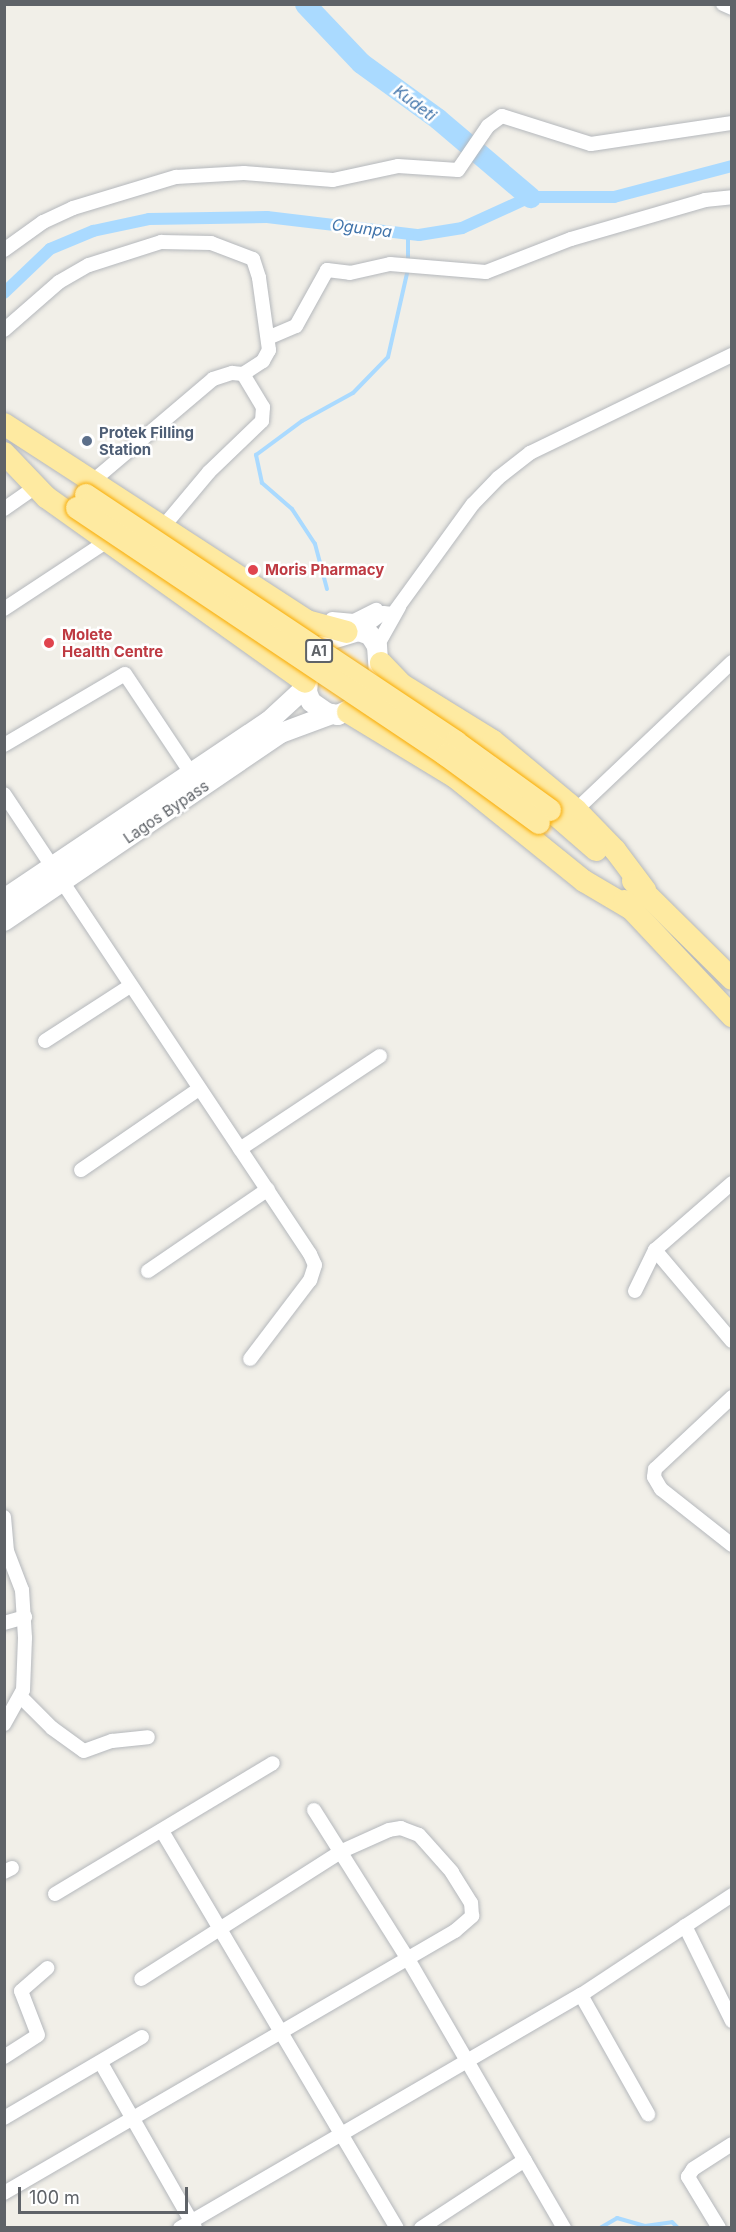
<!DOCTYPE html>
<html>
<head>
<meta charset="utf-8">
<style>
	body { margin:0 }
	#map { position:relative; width:736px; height:2232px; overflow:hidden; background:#f1efe8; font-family:Inter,sans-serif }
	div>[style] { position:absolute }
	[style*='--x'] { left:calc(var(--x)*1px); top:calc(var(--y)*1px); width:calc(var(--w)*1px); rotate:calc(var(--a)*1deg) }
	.stream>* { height:4px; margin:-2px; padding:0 2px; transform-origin:2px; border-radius:2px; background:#aadaff }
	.canal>* { height:12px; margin:-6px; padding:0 6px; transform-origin:6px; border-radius:6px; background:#aadaff }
	.river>* { height:21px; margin:-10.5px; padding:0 10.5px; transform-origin:10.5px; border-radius:10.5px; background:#aadaff }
	.roads { filter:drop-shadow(0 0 2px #b5b8bc) drop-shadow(0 0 2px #b5b8bc) }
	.minor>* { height:14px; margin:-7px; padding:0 7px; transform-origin:7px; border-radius:7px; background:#fff }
	.secondary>* { height:20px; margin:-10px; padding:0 10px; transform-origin:10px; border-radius:10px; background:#fff }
	.trunk>* { height:22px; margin:-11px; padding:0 11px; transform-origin:11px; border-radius:11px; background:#feeaa1 }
	.bridges { filter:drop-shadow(0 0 2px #f9ab00) drop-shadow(0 0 2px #f9ab00) }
	.trunk-bridge>* { height:22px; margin:-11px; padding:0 11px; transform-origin:11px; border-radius:11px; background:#feeaa1 }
	.dots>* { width:16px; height:16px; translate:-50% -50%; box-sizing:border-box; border:3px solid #fff; border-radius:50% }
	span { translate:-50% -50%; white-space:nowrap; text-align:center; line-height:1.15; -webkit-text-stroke:5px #fff; paint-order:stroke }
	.shield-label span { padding:2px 4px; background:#fff; border:2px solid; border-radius:4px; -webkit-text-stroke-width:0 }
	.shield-label { font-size:14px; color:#5f6368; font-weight:700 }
	.service-label { font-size:15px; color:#4e5e75; font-weight:700 }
	.left { translate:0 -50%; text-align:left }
	.health-label { font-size:15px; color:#be3a42; font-weight:700 }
	.street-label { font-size:15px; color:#5f6368 }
	.water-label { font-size:16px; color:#4174aa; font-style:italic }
	.frame { position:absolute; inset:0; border:6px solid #5f6368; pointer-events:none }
	.scale { position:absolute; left:18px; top:2187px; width:170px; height:27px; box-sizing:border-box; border:3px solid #5f6368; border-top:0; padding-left:8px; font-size:18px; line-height:21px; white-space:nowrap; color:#5f6368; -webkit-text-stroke:4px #fff; paint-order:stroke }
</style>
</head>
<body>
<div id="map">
	<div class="stream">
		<i style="--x:408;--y:235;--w:26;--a:90"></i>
		<i style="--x:327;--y:589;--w:47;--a:-104.9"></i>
		<i style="--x:315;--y:544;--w:42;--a:-123.3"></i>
		<i style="--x:292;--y:509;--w:40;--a:-139"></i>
		<i style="--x:262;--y:483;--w:29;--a:-102"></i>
		<i style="--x:256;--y:455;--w:57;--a:-36.5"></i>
		<i style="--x:302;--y:421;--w:58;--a:-28.8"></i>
		<i style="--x:353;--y:393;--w:50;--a:-45.8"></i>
		<i style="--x:388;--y:357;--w:90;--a:-77.2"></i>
		<i style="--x:600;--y:2228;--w:20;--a:-30"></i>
		<i style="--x:617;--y:2218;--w:29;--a:16"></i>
		<i style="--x:645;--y:2226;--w:27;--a:-8"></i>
		<i style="--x:672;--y:2222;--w:8;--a:45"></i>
	</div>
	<div class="canal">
		<i style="--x:4;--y:293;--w:64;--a:-43.7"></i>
		<i style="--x:50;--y:249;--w:47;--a:-22.7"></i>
		<i style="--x:93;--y:231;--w:57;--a:-12.1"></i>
		<i style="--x:149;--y:219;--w:118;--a:-1"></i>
		<i style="--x:267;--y:217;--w:153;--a:6.8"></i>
		<i style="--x:419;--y:235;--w:44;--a:-9.2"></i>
		<i style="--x:462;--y:228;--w:75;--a:-24.5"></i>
		<i style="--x:530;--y:197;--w:84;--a:0"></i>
		<i style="--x:614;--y:197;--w:122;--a:-14.7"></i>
	</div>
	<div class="river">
		<i style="--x:305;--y:4;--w:81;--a:46.5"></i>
		<i style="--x:361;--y:63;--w:95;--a:36"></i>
		<i style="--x:438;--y:119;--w:121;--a:40.3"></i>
	</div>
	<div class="roads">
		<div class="minor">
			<i style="--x:723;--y:4;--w:10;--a:24"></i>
			<i style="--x:4;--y:250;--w:48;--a:-35.7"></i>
			<i style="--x:43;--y:222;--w:33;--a:-25"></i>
			<i style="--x:73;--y:208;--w:108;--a:-16.8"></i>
			<i style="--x:176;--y:177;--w:68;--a:-3.4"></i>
			<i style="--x:244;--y:173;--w:89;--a:4.5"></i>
			<i style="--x:333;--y:180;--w:66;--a:-12.2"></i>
			<i style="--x:398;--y:166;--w:60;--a:3.8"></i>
			<i style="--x:458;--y:170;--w:53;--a:-55.7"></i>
			<i style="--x:488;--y:126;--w:17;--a:-36"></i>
			<i style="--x:502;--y:116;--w:93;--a:17.5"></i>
			<i style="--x:591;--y:144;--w:143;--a:-8.5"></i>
			<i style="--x:4;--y:330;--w:73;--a:-41.1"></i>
			<i style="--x:59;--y:282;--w:34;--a:-30"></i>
			<i style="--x:89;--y:265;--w:76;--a:-17.7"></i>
			<i style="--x:161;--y:242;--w:50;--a:1.1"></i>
			<i style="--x:211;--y:243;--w:45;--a:20.9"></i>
			<i style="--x:253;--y:259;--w:20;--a:72"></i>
			<i style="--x:259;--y:278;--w:73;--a:82.1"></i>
			<i style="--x:269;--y:350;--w:13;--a:119"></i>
			<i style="--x:263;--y:361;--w:24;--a:147"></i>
			<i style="--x:270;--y:337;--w:28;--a:-23"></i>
			<i style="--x:296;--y:326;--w:64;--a:-61"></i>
			<i style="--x:327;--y:270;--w:23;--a:7"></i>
			<i style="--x:350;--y:273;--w:41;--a:-12.7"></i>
			<i style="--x:390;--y:264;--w:96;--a:4.8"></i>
			<i style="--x:486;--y:272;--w:91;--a:-21.2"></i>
			<i style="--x:571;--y:239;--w:140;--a:-16.2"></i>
			<i style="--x:705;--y:200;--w:27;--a:-6"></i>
			<i style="--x:94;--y:480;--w:156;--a:-40.3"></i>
			<i style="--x:213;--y:379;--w:20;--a:-18"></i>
			<i style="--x:232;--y:373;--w:11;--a:5"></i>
			<i style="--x:243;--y:374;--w:39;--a:59"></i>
			<i style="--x:263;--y:407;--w:14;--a:94"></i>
			<i style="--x:262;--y:421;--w:74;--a:136.1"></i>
			<i style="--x:209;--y:472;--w:64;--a:129.9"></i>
			<i style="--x:4;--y:509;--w:38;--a:-35"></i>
			<i style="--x:4;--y:609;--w:123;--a:-33.4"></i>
			<i style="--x:332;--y:619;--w:22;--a:5"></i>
			<i style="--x:354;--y:621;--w:25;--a:-27"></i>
			<i style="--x:359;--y:631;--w:30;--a:-37"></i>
			<i style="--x:383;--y:613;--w:10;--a:6"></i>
			<i style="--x:393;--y:614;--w:136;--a:-54"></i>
			<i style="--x:473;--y:504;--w:36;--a:-46"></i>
			<i style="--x:498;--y:478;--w:41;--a:-38"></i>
			<i style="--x:530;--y:453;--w:225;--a:-25.9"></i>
			<i style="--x:377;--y:646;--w:45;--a:-60.6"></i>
			<i style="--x:4;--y:745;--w:140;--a:-30.4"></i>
			<i style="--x:125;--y:674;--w:119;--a:56.3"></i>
			<i style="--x:4;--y:794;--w:552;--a:56.37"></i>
			<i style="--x:310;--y:1254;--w:12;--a:66"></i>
			<i style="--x:315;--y:1265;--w:16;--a:108"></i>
			<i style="--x:310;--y:1280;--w:99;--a:127.2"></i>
			<i style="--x:576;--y:810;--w:215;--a:-43.5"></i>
			<i style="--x:45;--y:1041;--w:101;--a:-32.9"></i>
			<i style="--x:240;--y:1149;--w:168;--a:-33.6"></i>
			<i style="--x:81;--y:1170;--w:143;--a:-34.5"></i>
			<i style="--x:655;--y:1250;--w:119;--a:49.8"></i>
			<i style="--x:148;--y:1271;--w:145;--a:-34.3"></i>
			<i style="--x:635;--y:1291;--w:46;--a:-64"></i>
			<i style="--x:655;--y:1250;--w:102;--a:-41"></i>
			<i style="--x:732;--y:1397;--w:105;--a:136.9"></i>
			<i style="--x:655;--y:1469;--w:8;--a:97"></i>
			<i style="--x:654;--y:1477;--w:14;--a:60"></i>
			<i style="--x:661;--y:1489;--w:90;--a:38.3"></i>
			<i style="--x:4;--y:1517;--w:34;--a:85"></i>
			<i style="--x:7;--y:1551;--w:42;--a:69"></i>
			<i style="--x:22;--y:1590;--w:48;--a:86.4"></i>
			<i style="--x:25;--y:1638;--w:52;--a:92.2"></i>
			<i style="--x:23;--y:1690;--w:39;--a:119"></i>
			<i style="--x:4;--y:1623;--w:22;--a:-16"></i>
			<i style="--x:21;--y:1697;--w:44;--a:45"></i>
			<i style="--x:52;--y:1728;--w:39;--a:36"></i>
			<i style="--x:84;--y:1751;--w:30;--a:-20"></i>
			<i style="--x:112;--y:1741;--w:36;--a:-6"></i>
			<i style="--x:314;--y:1810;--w:176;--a:57.8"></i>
			<i style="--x:408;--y:1959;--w:311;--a:59.9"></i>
			<i style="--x:162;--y:1831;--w:461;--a:59.4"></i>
			<i style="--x:4;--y:1872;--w:9;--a:-27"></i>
			<i style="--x:55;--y:1894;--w:254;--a:-31"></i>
			<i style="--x:685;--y:1926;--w:106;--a:63.7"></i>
			<i style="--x:581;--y:1995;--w:137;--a:60.6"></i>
			<i style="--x:4;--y:2057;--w:40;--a:-32.9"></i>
			<i style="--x:38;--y:2035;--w:47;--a:-111.1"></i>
			<i style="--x:21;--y:1991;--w:35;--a:-41"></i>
			<i style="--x:101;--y:2063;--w:190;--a:60.3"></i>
			<i style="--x:4;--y:2118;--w:160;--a:-30.4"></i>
			<i style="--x:4;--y:2193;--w:522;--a:-30.15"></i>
			<i style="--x:455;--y:1931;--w:23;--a:-41"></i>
			<i style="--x:472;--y:1916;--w:13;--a:-94"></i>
			<i style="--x:471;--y:1903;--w:36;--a:-122"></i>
			<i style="--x:452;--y:1872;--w:50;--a:-131.7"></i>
			<i style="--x:419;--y:1835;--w:19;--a:-159"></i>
			<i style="--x:401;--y:1828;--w:12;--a:171"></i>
			<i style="--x:389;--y:1830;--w:51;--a:155.9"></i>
			<i style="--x:342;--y:1851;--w:238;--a:147.5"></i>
			<i style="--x:180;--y:2228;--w:464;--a:-30.2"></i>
			<i style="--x:581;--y:1995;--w:181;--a:-33.5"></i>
			<i style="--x:421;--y:2228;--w:124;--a:-33.2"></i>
			<i style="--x:719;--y:2228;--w:60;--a:-121.3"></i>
			<i style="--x:688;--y:2177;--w:9;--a:-58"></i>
			<i style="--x:693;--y:2169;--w:46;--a:-32.7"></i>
		</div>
		<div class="secondary">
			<i style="--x:359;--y:631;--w:12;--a:20"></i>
			<i style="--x:370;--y:635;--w:13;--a:58"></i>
			<i style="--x:377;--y:646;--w:28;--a:86"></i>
			<i style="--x:379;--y:674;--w:41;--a:126"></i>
			<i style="--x:355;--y:707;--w:19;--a:155"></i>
			<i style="--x:338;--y:715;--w:11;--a:-170"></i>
			<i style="--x:327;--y:713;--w:19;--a:-145"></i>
			<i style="--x:311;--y:702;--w:11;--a:-112"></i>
			<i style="--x:307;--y:692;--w:29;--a:-84"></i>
			<i style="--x:310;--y:663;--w:30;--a:-50"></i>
			<i style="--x:329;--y:640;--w:31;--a:-17"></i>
			<i style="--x:4;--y:899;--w:319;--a:-33.9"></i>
			<i style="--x:269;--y:721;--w:50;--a:-42.6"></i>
			<i style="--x:4;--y:921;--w:335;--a:-34.2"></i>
			<i style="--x:281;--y:733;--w:54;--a:-20.4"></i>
		</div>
		<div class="trunk">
			<i style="--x:4;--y:424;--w:361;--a:33"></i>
			<i style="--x:307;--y:621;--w:41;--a:15.4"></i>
			<i style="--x:4;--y:453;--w:61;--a:46.3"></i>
			<i style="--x:46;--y:497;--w:318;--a:35.5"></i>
			<i style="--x:381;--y:663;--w:29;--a:46"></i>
			<i style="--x:401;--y:684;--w:108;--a:31.8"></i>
			<i style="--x:493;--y:741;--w:108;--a:39.7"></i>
			<i style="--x:576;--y:810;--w:56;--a:45.7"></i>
			<i style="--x:615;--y:850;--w:50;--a:53.1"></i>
			<i style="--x:348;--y:712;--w:125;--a:31.3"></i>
			<i style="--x:455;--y:777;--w:166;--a:38.9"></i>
			<i style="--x:584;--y:881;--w:59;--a:30.5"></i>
			<i style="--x:550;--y:810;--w:61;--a:41"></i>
			<i style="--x:633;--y:881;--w:139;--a:44.7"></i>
			<i style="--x:624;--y:901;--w:158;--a:46.8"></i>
		</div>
	</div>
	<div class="bridges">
		<div class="trunk-bridge">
			<i style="--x:86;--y:495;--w:445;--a:33.7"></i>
			<i style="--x:456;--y:742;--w:116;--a:35.9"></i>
			<i style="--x:77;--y:508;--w:444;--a:33.8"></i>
			<i style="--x:446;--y:755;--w:115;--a:36.2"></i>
		</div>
	</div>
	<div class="dots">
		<i style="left:87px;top:441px;background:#5c6f8a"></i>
		<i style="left:253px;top:570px;background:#e0444e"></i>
		<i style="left:49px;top:643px;background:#e0444e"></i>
	</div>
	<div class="shield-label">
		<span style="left:319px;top:651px">A1</span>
	</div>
	<div class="service-label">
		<span class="left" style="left:99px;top:441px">Protek Filling<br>Station</span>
	</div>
	<div class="health-label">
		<span class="left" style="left:265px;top:570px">Moris Pharmacy</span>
		<span class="left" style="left:62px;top:643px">Molete<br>Health Centre</span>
	</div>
	<div class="street-label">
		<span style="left:166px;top:812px;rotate:-34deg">Lagos Bypass</span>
	</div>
	<div class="water-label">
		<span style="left:415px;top:103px;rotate:37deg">Kudeti</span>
		<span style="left:362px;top:228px;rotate:7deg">Ogunpa</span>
	</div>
	<div class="frame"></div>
	<div class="scale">100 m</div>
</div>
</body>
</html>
